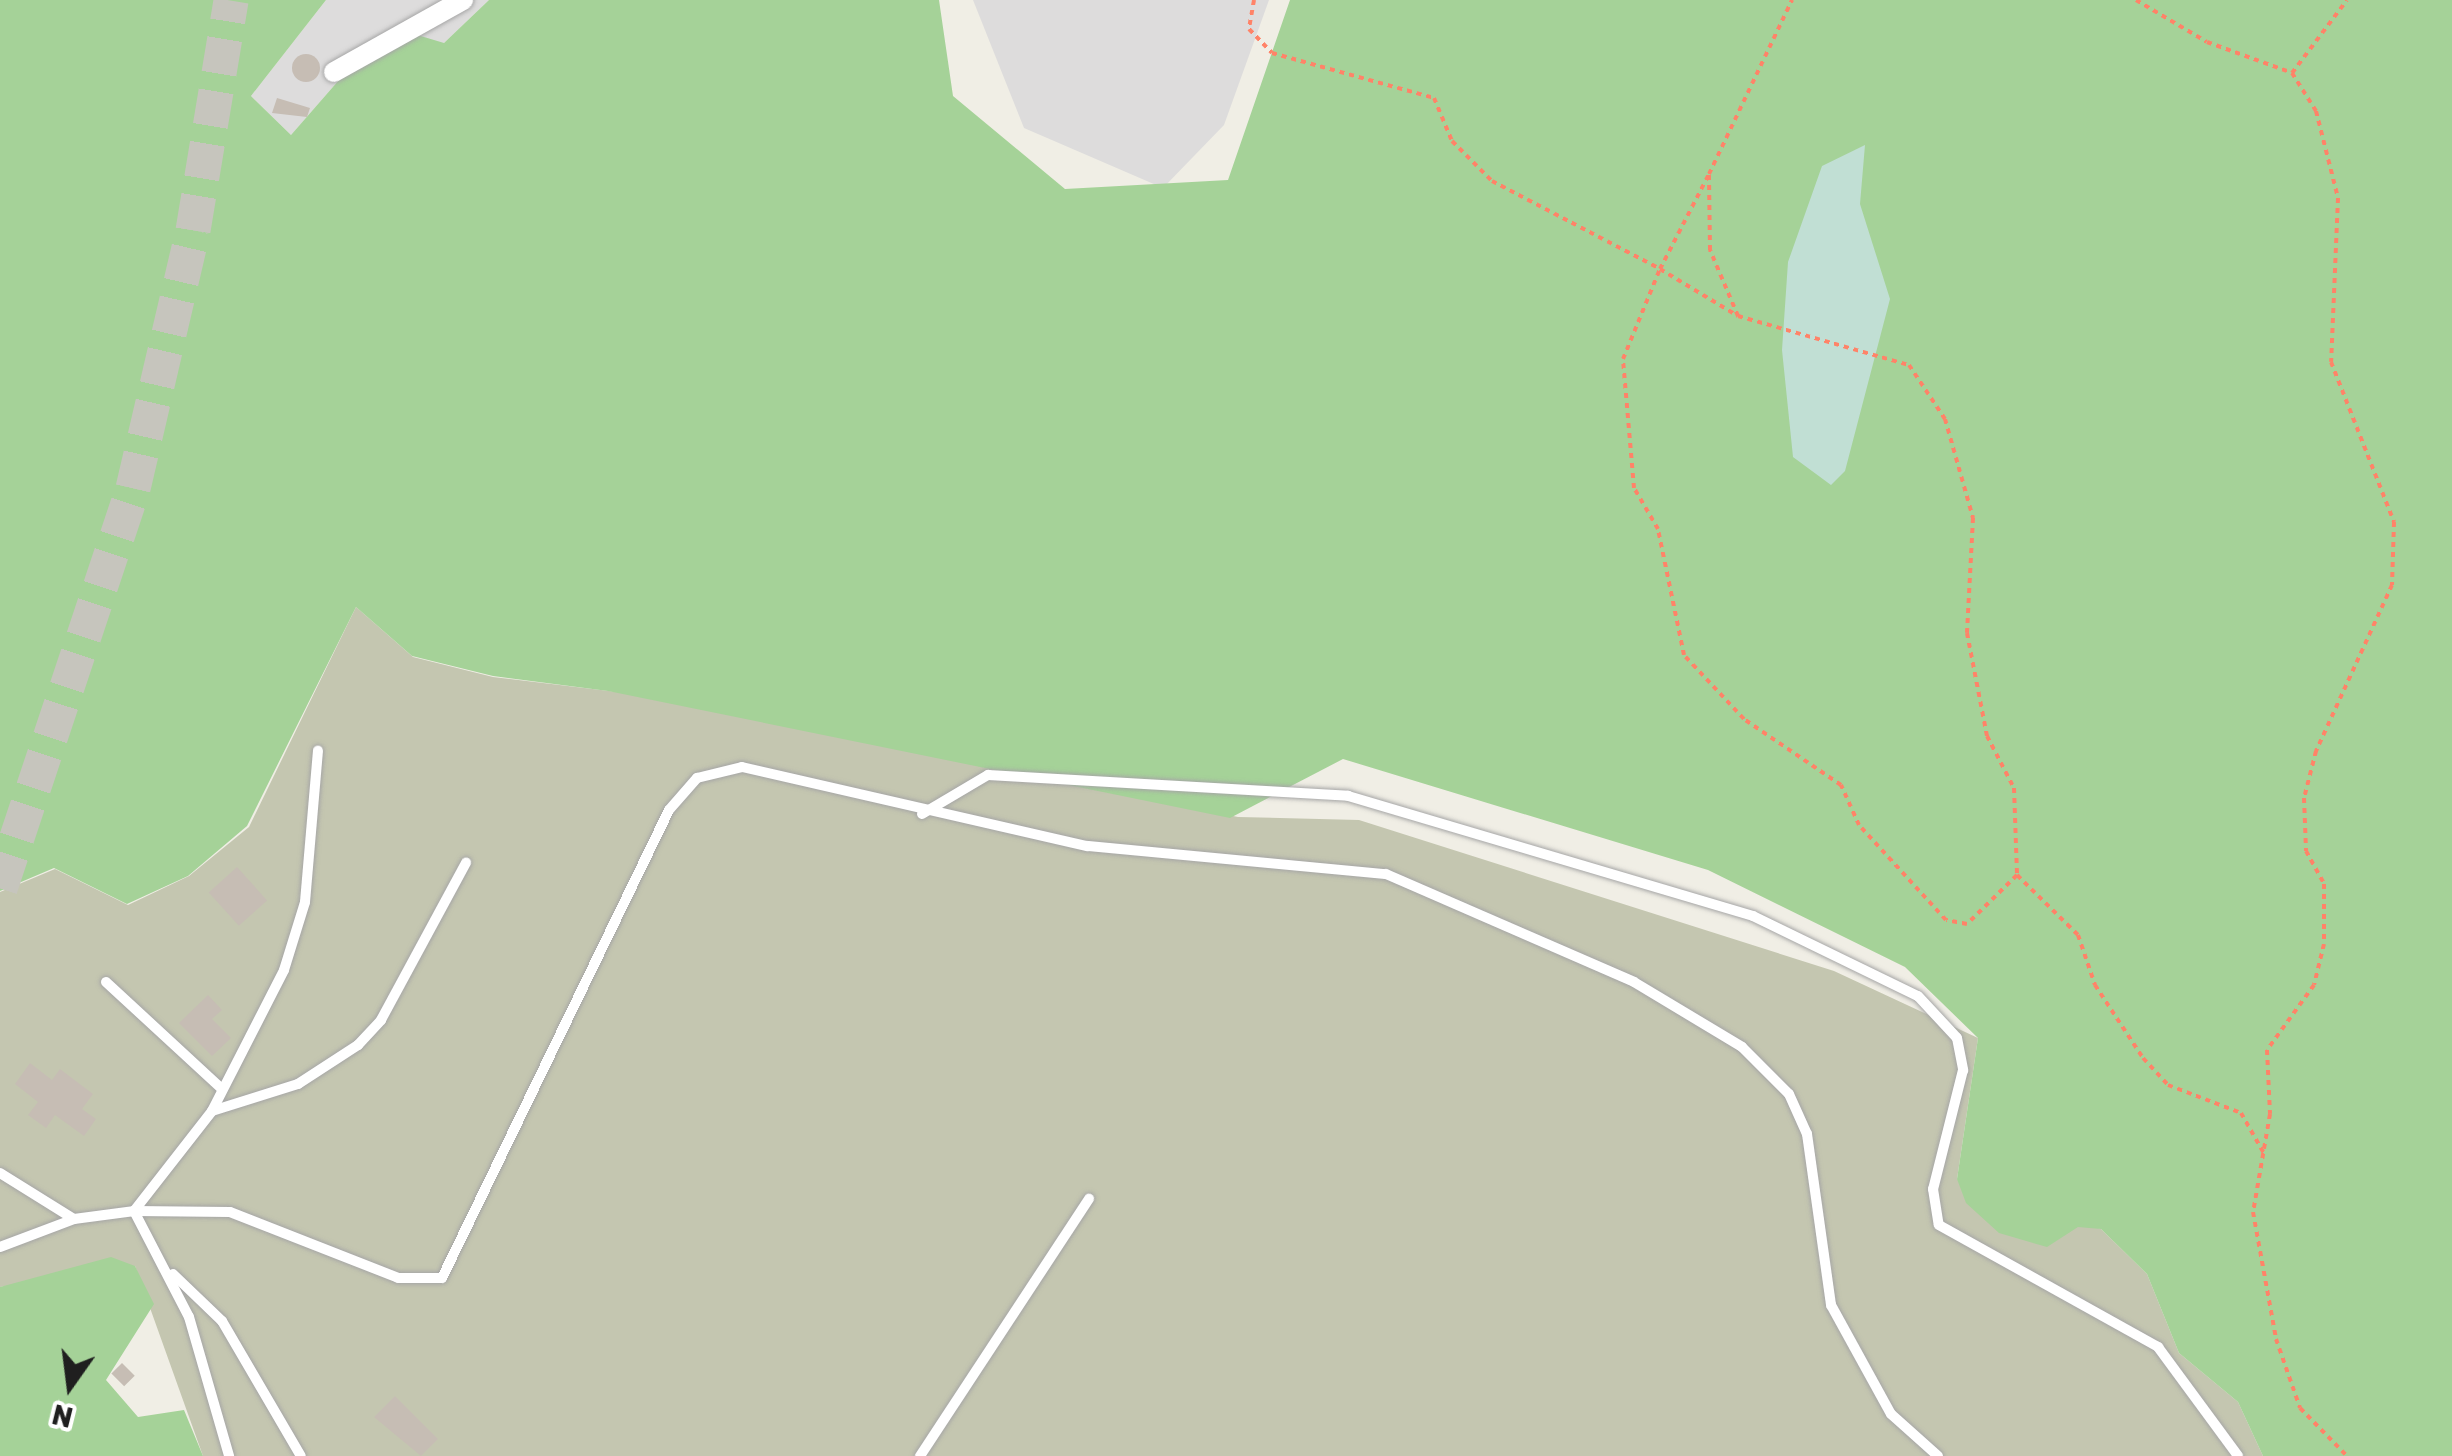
<!DOCTYPE html>
<html>
<head>
<meta charset="utf-8">
<style>
	body { margin:0 }
	#map { position:relative; width:2452px; height:1456px; overflow:hidden; background:#f0eee5; font-family:Rubik,sans-serif }
	div>[style] { position:absolute }
	[style*='--x'] { left:calc(var(--x)*1px); top:calc(var(--y)*1px); width:calc(var(--w)*1px); rotate:calc(var(--a)*1deg) }
	.residential>* { inset:0; background:#dddcdc }
	.construction>* { inset:0; background:#c4c6b0 }
	.forest>* { inset:0; background:#a5d298 }
	.wetland>* { inset:0; background:#c1dfd4 }
	.building>* { inset:0; background:#c6bdb4; transform-origin:0 0 }
	.round { border-radius:50% }
	.trunk-tunnel>* { height:35px; margin-top:-17.5px; transform-origin:0; background:repeating-linear-gradient(90deg,#c6c5bd 0 35px,transparent 0 53px) }
	.path>* { height:4px; margin-top:-2px; transform-origin:0; background:repeating-linear-gradient(90deg,#ff8368 0 5px,transparent 0 10px) }
	.roads { filter:drop-shadow(0 0 2px #a6a6a6) drop-shadow(0 0 2px #a6a6a6) }
	.service>* { height:10px; margin:-5px; padding:0 5px; transform-origin:5px; border-radius:5px; background:#fff }
	.minor>* { height:20px; margin:-10px; padding:0 10px; transform-origin:10px; border-radius:10px; background:#fff }
	span { translate:-50% -50%; white-space:nowrap; text-align:center; line-height:1.15; -webkit-text-stroke:8px #fff; paint-order:stroke }
	.north { position:absolute; left:20px; top:1336px; width:100px; height:100px; -webkit-text-stroke:8px #fff; paint-order:stroke; rotate:194deg; font-size:28px; font-weight:700; line-height:40px; text-align:center; color:#1f1f1f }
	.north::after { content:''; display:block; margin:auto; width:35px; height:45px; background:#1f1f1f; clip-path:polygon(50% 0,100% 100%,50% 72%,0 100%) }
</style>
</head>
<body>
<div id="map">
	<div class="residential">
		<i style="clip-path:polygon(326px 0,489px 0,444px 43px,339px 80px,291px 135px,251px 96px)"></i>
		<i style="clip-path:polygon(973px 0,1269px 0,1224px 125px,1163px 188px,1024px 128px)"></i>
	</div>
	<div class="construction">
		<i style="clip-path:polygon(356px 607px,413px 657px,493px 677px,642px 695px,1238px 817px,1359px 820px,1834px 971px,1978px 1038px,1957px 1179px,2101px 1229px,2147px 1274px,2179px 1353px,2238px 1402px,2263px 1456px,203px 1456px,135px 1266px,0 1287px,0 892px,55px 869px,128px 905px,189px 876px,249px 827px)"></i>
	</div>
	<div class="forest">
		<i style="clip-path:polygon(0 0,326px 0,251px 96px,291px 135px,339px 80px,414px 34px,444px 43px,489px 0,939px 0,953px 96px,1065px 189px,1228px 180px,1290px 0,2452px 0,2452px 1456px,2263px 1456px,2238px 1402px,2179px 1353px,2147px 1274px,2101px 1229px,2078px 1227px,2047px 1247px,1999px 1233px,1966px 1203px,1957px 1179px,1978px 1038px,1905px 967px,1708px 870px,1343px 759px,1230px 818px,608px 691px,493px 676px,412px 656px,356px 607px,247px 826px,188px 876px,127px 904px,54px 868px,0 891px)"></i>
		<i style="clip-path:polygon(111px 1257px,135px 1266px,154px 1304px,106px 1380px,138px 1417px,184px 1410px,203px 1456px,0 1456px,0 1287px)"></i>
	</div>
	<div class="wetland">
		<i style="clip-path:polygon(1865px 145px,1860px 204px,1890px 299px,1845px 471px,1831px 485px,1793px 457px,1782px 350px,1788px 262px,1822px 166px)"></i>
	</div>
	<div class="building">
		<i class="round" style="left:292px;top:54px;width:28px;height:28px"></i>
		<i style="clip-path:polygon(277px 98px,310px 108px,307px 117px,272px 113px)"></i>
		<i style="left:237px;top:867px;width:45px;height:38px;rotate:48deg"></i>
		<i style="clip-path:polygon(208px 995px,222px 1010px,212px 1019px,231px 1038px,212px 1056px,179px 1023px)"></i>
		<i style="clip-path:polygon(30px 1063px,52px 1080px,60px 1069px,93px 1094px,82px 1109px,96px 1119px,84px 1136px,55px 1115px,46px 1128px,28px 1115px,38px 1102px,15px 1084px)"></i>
		<i style="left:122px;top:1363px;width:18px;height:15px;rotate:45deg"></i>
		<i style="clip-path:polygon(395px 1396px,438px 1439px,421px 1456px,374px 1417px)"></i>
	</div>
	<div class="trunk-tunnel">
		<i style="--x:0;--y:888;--w:422;--a:-71.6"></i>
		<i style="--x:133;--y:488;--w:265;--a:-76.9"></i>
		<i style="--x:193;--y:230;--w:233;--a:-80.6"></i>
	</div>
	<div class="path">
		<i style="--x:1254;--y:0;--w:29;--a:100"></i>
		<i style="--x:1249;--y:29;--w:33;--a:46"></i>
		<i style="--x:1272;--y:53;--w:168;--a:15.5"></i>
		<i style="--x:1434;--y:98;--w:47;--a:67.3"></i>
		<i style="--x:1452;--y:141;--w:57;--a:45"></i>
		<i style="--x:1492;--y:181;--w:190;--a:27.6"></i>
		<i style="--x:1660;--y:269;--w:91;--a:31.1"></i>
		<i style="--x:1738;--y:316;--w:178;--a:16"></i>
		<i style="--x:1909;--y:365;--w:65;--a:56.3"></i>
		<i style="--x:1945;--y:419;--w:103;--a:74.2"></i>
		<i style="--x:1973;--y:518;--w:115;--a:93"></i>
		<i style="--x:1967;--y:633;--w:105;--a:79"></i>
		<i style="--x:1987;--y:736;--w:59;--a:62.6"></i>
		<i style="--x:2014;--y:788;--w:87;--a:88"></i>
		<i style="--x:2017;--y:875;--w:70;--a:135.6"></i>
		<i style="--x:1967;--y:924;--w:21;--a:-169"></i>
		<i style="--x:1946;--y:920;--w:129;--a:-132.5"></i>
		<i style="--x:1859;--y:825;--w:44;--a:-114.2"></i>
		<i style="--x:1841;--y:785;--w:117;--a:-145.8"></i>
		<i style="--x:1744;--y:719;--w:88;--a:-133.2"></i>
		<i style="--x:1684;--y:655;--w:129;--a:-101.7"></i>
		<i style="--x:1658;--y:529;--w:48;--a:-120.3"></i>
		<i style="--x:1634;--y:488;--w:129;--a:-94.9"></i>
		<i style="--x:1623;--y:359;--w:97;--a:-67.7"></i>
		<i style="--x:1660;--y:269;--w:107;--a:-62.7"></i>
		<i style="--x:2136;--y:0;--w:82;--a:30.6"></i>
		<i style="--x:2207;--y:42;--w:90;--a:20"></i>
		<i style="--x:2292;--y:73;--w:45;--a:57.7"></i>
		<i style="--x:2316;--y:111;--w:90;--a:75.8"></i>
		<i style="--x:2338;--y:198;--w:164;--a:92.4"></i>
		<i style="--x:2331;--y:362;--w:172;--a:68.5"></i>
		<i style="--x:2394;--y:522;--w:63;--a:91.8"></i>
		<i style="--x:2392;--y:585;--w:183;--a:114.6"></i>
		<i style="--x:2316;--y:751;--w:49;--a:104.3"></i>
		<i style="--x:2304;--y:798;--w:53;--a:87.8"></i>
		<i style="--x:2306;--y:851;--w:38;--a:61"></i>
		<i style="--x:2324;--y:884;--w:60;--a:90"></i>
		<i style="--x:2324;--y:944;--w:42;--a:103.7"></i>
		<i style="--x:2314;--y:985;--w:80;--a:125.9"></i>
		<i style="--x:2267;--y:1050;--w:64;--a:87.3"></i>
		<i style="--x:2270;--y:1114;--w:99;--a:99.8"></i>
		<i style="--x:2253;--y:1212;--w:129;--a:79.7"></i>
		<i style="--x:2276;--y:1339;--w:73;--a:70.8"></i>
		<i style="--x:2300;--y:1408;--w:67;--a:45.6"></i>
		<i style="--x:2292;--y:73;--w:91;--a:-53"></i>
		<i style="--x:1738;--y:316;--w:72;--a:-113"></i>
		<i style="--x:1710;--y:250;--w:76;--a:-90.8"></i>
		<i style="--x:1709;--y:174;--w:193;--a:-64.5"></i>
		<i style="--x:2017;--y:875;--w:86;--a:44.5"></i>
		<i style="--x:2078;--y:935;--w:53;--a:71.2"></i>
		<i style="--x:2095;--y:985;--w:87;--a:56.7"></i>
		<i style="--x:2143;--y:1058;--w:37;--a:47"></i>
		<i style="--x:2168;--y:1085;--w:78;--a:21"></i>
		<i style="--x:2241;--y:1113;--w:48;--a:60.3"></i>
	</div>
	<div class="roads">
		<div class="service">
			<i style="--x:922;--y:814;--w:77;--a:-30.6"></i>
			<i style="--x:988;--y:775;--w:361;--a:3.3"></i>
			<i style="--x:1348;--y:796;--w:422;--a:16.5"></i>
			<i style="--x:1753;--y:916;--w:183;--a:25.9"></i>
			<i style="--x:1918;--y:996;--w:57;--a:47.1"></i>
			<i style="--x:1957;--y:1038;--w:33;--a:79"></i>
			<i style="--x:1963;--y:1070;--w:123;--a:104.1"></i>
			<i style="--x:1933;--y:1189;--w:36;--a:81"></i>
			<i style="--x:1939;--y:1225;--w:251;--a:29.1"></i>
			<i style="--x:2158;--y:1347;--w:135;--a:53.7"></i>
			<i style="--x:106;--y:982;--w:158;--a:42.7"></i>
			<i style="--x:212;--y:1111;--w:90;--a:-17.4"></i>
			<i style="--x:298;--y:1084;--w:72;--a:-33"></i>
			<i style="--x:358;--y:1045;--w:34;--a:-47"></i>
			<i style="--x:381;--y:1020;--w:179;--a:-61.6"></i>
			<i style="--x:0;--y:1173;--w:87;--a:31.9"></i>
			<i style="--x:134;--y:1211;--w:96;--a:0.6"></i>
			<i style="--x:230;--y:1212;--w:180;--a:21.4"></i>
			<i style="--x:398;--y:1278;--w:44;--a:0"></i>
			<i style="--x:442;--y:1278;--w:520;--a:-64.12"></i>
			<i style="--x:669;--y:810;--w:43;--a:-48.8"></i>
			<i style="--x:697;--y:778;--w:46;--a:-13.7"></i>
			<i style="--x:742;--y:767;--w:355;--a:12.9"></i>
			<i style="--x:1088;--y:846;--w:299;--a:5.4"></i>
			<i style="--x:1386;--y:874;--w:270;--a:23.5"></i>
			<i style="--x:1634;--y:982;--w:126;--a:31"></i>
			<i style="--x:1742;--y:1047;--w:66;--a:45"></i>
			<i style="--x:1789;--y:1094;--w:44;--a:65.8"></i>
			<i style="--x:1807;--y:1134;--w:173;--a:82"></i>
			<i style="--x:1831;--y:1305;--w:124;--a:61.2"></i>
			<i style="--x:1891;--y:1414;--w:63;--a:41.8"></i>
			<i style="--x:134;--y:1211;--w:127;--a:-52"></i>
			<i style="--x:212;--y:1111;--w:158;--a:-62.9"></i>
			<i style="--x:284;--y:970;--w:71;--a:-72.8"></i>
			<i style="--x:305;--y:902;--w:152;--a:-85.1"></i>
			<i style="--x:0;--y:1247;--w:79;--a:-20.7"></i>
			<i style="--x:74;--y:1219;--w:61;--a:-7.6"></i>
			<i style="--x:134;--y:1211;--w:119;--a:62.6"></i>
			<i style="--x:189;--y:1317;--w:145;--a:73.9"></i>
			<i style="--x:173;--y:1274;--w:68;--a:43.8"></i>
			<i style="--x:222;--y:1321;--w:156;--a:59.7"></i>
			<i style="--x:920;--y:1456;--w:308;--a:-56.7"></i>
		</div>
		<div class="minor">
			<i style="--x:334;--y:72;--w:148;--a:-29.2"></i>
		</div>
	</div>
	<div class="north">N</div>
</div>
</body>
</html>
